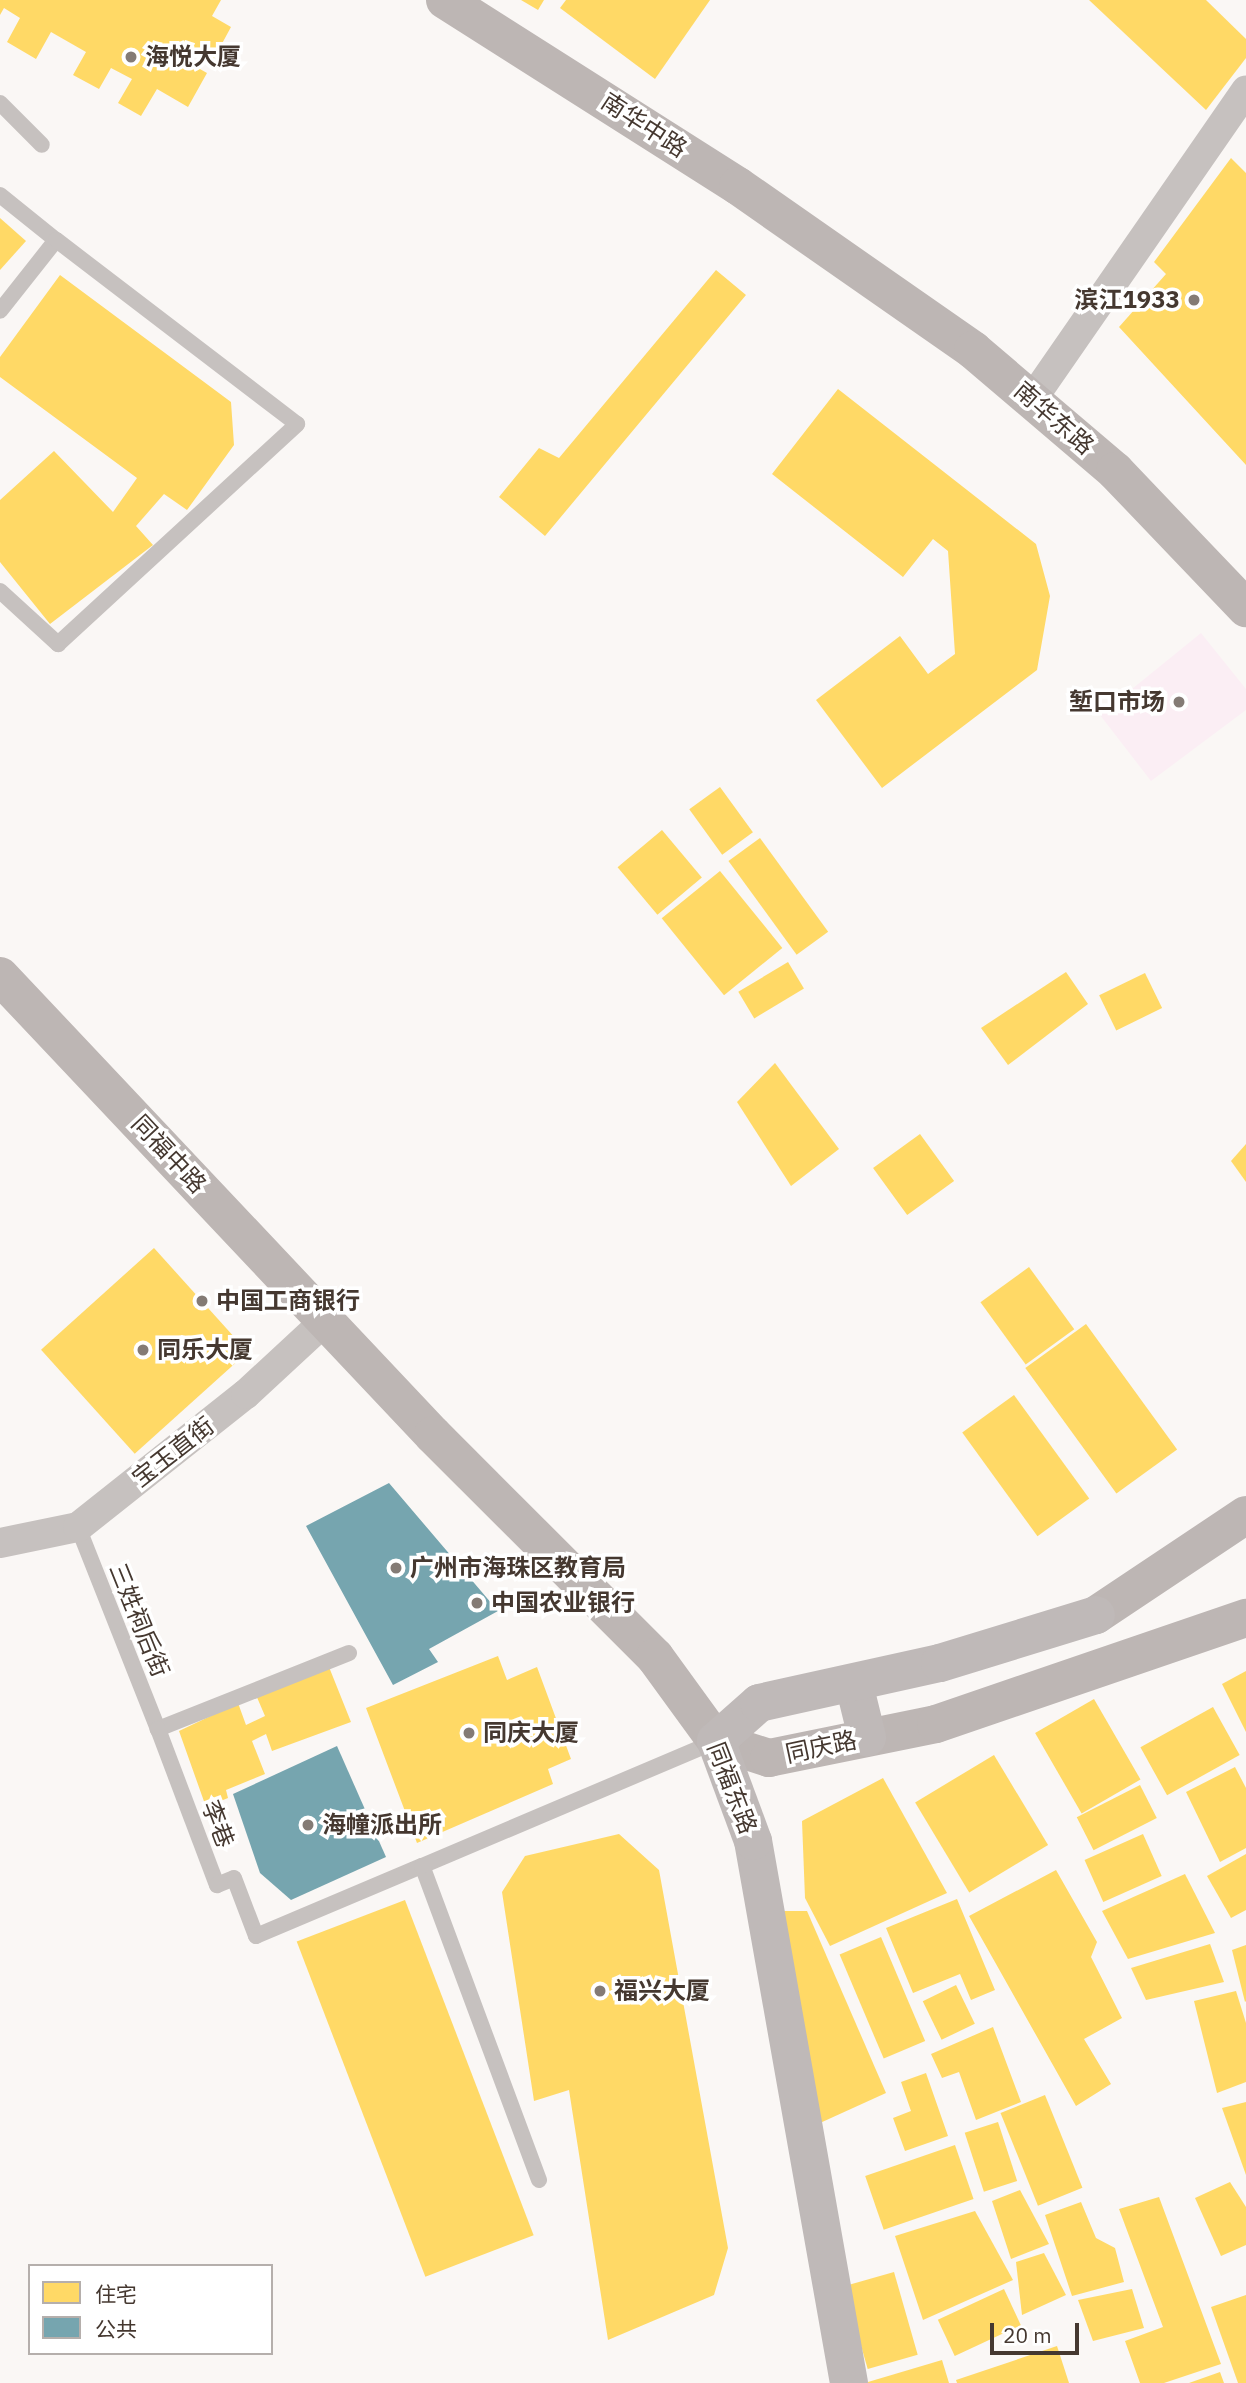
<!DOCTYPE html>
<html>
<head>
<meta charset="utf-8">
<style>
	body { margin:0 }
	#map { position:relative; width:1246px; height:2383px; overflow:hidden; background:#faf7f5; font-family:"IBM Plex Sans","Noto Sans SC",sans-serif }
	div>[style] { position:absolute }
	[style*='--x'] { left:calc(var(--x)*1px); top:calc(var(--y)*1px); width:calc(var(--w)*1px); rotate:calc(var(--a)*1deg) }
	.commercial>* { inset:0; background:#fbeef4 }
	.homes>* { inset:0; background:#ffd966; transform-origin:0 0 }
	.public>* { inset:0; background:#76a5af }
	.lane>* { height:16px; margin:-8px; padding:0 8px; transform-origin:8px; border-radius:8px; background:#c6c1bf }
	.street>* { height:30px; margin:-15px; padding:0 15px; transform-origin:15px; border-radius:15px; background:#c6c1bf }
	.secondary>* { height:38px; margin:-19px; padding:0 19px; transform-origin:19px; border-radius:19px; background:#bdb6b4 }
	.primary>* { height:38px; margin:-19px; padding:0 19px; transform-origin:19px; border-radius:19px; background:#bfb9b8 }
	.dots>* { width:19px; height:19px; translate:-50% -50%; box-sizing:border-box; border:4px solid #fff; border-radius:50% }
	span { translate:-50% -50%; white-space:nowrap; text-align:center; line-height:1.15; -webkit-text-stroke:7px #fff; paint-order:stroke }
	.poi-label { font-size:24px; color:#453830; font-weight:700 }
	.left { translate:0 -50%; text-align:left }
	.right { translate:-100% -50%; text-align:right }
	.street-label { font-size:24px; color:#453830 }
	.legend { position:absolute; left:28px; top:2264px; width:245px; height:91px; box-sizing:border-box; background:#fff; border:2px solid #b5afac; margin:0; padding:9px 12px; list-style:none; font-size:21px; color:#453830 }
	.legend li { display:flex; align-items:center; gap:14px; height:35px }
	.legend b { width:35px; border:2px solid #b5afac }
	.scale { position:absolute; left:990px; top:2323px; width:89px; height:32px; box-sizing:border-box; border:4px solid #453830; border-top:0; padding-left:9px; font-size:21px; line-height:24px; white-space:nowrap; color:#453830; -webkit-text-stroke:5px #fff; paint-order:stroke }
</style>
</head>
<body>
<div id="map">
	<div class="commercial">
		<i style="clip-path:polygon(1201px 633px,1246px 689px,1246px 710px,1151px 781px,1100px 715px)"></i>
	</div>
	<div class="homes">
		<i style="clip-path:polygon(0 0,221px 0,212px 16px,231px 27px,212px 62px,181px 45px,175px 55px,207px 73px,188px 107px,157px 89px,141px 116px,118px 103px,132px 79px,111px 68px,99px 89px,73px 75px,86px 52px,51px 32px,36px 59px,7px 42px,20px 18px,4px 8px,0 15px)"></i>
		<i style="clip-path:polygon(521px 0,544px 0,538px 10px)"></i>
		<i style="clip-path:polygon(566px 0,710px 0,655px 79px,560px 8px)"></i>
		<i style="clip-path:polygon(1089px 0,1206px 0,1246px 39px,1246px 58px,1206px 110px)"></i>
		<i style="clip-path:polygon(1231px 158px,1246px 173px,1246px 465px,1119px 327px,1166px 274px,1154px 262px)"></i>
		<i style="clip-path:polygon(0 218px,26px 241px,0 270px)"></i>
		<i style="clip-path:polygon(716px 270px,746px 295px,545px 536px,499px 497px,539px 448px,559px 458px)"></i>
		<i style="clip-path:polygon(60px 275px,231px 402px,234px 445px,187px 510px,164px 494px,136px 526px,153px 545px,50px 624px,0 562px,0 500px,54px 451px,113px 512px,137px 478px,0 377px,0 357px)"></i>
		<i style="clip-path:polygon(838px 389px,1036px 544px,1050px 596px,1037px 670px,882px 788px,816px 700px,900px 636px,928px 674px,955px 654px,948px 551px,933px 539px,903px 577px,772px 474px)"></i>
		<i style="left:720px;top:787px;width:56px;height:38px;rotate:54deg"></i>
		<i style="left:662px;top:830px;width:62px;height:58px;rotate:50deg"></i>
		<i style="left:760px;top:838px;width:116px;height:39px;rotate:54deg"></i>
		<i style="left:720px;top:871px;width:99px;height:75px;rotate:51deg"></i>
		<i style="left:788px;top:962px;width:31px;height:58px;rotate:59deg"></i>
		<i style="clip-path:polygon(1066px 972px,1088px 1004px,1008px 1065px,981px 1028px)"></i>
		<i style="left:1145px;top:973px;width:39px;height:51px;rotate:64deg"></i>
		<i style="clip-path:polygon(775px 1063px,839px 1149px,791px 1186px,737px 1102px)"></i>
		<i style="left:920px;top:1134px;width:58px;height:58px;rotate:54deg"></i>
		<i style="clip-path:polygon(1246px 1144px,1246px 1182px,1231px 1161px)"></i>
		<i style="left:154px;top:1248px;width:140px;height:152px;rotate:48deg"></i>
		<i style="left:1029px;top:1267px;width:77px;height:60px;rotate:54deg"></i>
		<i style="left:1086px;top:1324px;width:155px;height:75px;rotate:54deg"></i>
		<i style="left:1014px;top:1395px;width:128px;height:64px;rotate:54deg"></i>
		<i style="clip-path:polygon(498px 1656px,507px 1680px,537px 1667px,571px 1759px,548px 1769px,553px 1784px,417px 1843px,366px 1708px)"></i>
		<i style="clip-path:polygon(329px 1667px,351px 1722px,272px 1751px,266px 1734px,252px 1741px,265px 1774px,226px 1790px,228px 1798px,206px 1807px,179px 1731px,238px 1703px,246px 1725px,265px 1716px,256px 1695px)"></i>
		<i style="clip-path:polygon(1246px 1671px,1246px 1732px,1222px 1684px)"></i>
		<i style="left:1094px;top:1699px;width:93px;height:68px;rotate:60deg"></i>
		<i style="left:1213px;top:1707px;width:55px;height:83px;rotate:61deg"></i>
		<i style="left:994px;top:1755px;width:105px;height:92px;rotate:59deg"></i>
		<i style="clip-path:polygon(1235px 1767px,1246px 1788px,1246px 1848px,1220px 1862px,1186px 1792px)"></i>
		<i style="clip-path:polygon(883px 1778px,947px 1893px,830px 1946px,805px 1898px,802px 1821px)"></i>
		<i style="left:1140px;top:1785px;width:37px;height:71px;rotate:63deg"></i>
		<i style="clip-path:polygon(619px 1834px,659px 1870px,728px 2248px,714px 2295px,608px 2340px,569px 2090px,534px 2101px,502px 1892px,525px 1856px)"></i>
		<i style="left:1143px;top:1834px;width:46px;height:64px;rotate:66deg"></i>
		<i style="clip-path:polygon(1246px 1854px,1246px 1910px,1231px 1918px,1207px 1876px)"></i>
		<i style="clip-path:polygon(1056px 1870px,1097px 1942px,1091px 1957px,1122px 2018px,1084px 2039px,1111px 2084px,1076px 2106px,969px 1916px)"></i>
		<i style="clip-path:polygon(1185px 1874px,1215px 1933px,1128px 1959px,1102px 1911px)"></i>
		<i style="clip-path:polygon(957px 1899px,995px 1990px,971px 2000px,960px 1974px,913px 1993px,886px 1928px)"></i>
		<i style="left:405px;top:1900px;width:359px;height:116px;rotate:69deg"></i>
		<i style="clip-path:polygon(782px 1911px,807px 1911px,886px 2093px,820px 2123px)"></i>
		<i style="left:881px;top:1937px;width:113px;height:45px;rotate:67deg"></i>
		<i style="clip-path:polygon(1210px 1944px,1224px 1982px,1146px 2000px,1131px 1968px)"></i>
		<i style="clip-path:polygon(1246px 1945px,1246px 2001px,1245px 2002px,1232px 1950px)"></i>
		<i style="left:956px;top:1985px;width:43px;height:37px;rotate:64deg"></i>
		<i style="clip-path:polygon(1236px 1991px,1246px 2023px,1246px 2082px,1217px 2093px,1194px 2001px)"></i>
		<i style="clip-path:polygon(993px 2027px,1021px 2102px,976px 2120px,959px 2072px,942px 2078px,931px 2054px)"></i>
		<i style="clip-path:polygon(926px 2073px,948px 2136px,905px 2151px,893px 2118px,911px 2111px,901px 2082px)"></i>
		<i style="left:1045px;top:2095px;width:100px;height:48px;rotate:68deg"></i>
		<i style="clip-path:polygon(1246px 2102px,1246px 2175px,1222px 2108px)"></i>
		<i style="left:998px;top:2122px;width:62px;height:35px;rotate:72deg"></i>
		<i style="left:955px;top:2145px;width:57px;height:95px;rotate:71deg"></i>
		<i style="clip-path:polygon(1230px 2182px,1246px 2207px,1246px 2245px,1221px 2256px,1195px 2198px)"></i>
		<i style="clip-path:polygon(1020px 2190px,1049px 2244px,1011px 2259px,992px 2201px)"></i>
		<i style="clip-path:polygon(1159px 2197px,1221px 2364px,1164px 2383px,1140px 2383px,1125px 2341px,1163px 2327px,1119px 2209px)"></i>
		<i style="clip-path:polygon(1081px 2202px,1096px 2238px,1115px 2248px,1124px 2282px,1072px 2296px,1045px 2215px)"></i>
		<i style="clip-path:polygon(975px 2211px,1013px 2280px,923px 2320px,895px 2236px)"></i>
		<i style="clip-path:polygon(1044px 2253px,1066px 2295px,1022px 2315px,1016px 2262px)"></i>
		<i style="left:894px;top:2272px;width:86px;height:52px;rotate:74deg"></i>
		<i style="left:1004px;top:2289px;width:40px;height:73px;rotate:65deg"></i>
		<i style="clip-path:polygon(1132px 2289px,1144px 2328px,1093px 2341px,1078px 2300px)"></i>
		<i style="clip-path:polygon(1246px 2295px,1246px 2383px,1238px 2383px,1211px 2307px)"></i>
		<i style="clip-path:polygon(1057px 2346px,1069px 2383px,957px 2383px,956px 2380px)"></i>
		<i style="clip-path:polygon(942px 2360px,949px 2383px,868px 2383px,868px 2382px)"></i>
		<i style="clip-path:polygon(1220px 2372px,1224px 2383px,1189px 2383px)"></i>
	</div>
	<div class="public">
		<i style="clip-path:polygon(389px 1483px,498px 1611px,429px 1649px,438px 1662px,393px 1685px,306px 1526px)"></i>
		<i style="clip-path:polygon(337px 1746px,386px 1857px,291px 1900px,260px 1873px,233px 1794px)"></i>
	</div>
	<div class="lane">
		<i style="--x:0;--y:103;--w:59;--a:45"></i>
		<i style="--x:0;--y:195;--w:72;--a:38.8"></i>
		<i style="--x:56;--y:240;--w:90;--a:128.3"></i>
		<i style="--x:0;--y:591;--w:79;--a:42.4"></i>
		<i style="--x:58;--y:644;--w:325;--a:-42.6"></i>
		<i style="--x:297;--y:424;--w:303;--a:-142.6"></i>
		<i style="--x:78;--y:1527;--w:217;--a:68.4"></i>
		<i style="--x:349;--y:1653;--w:206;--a:158.3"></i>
		<i style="--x:158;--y:1729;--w:167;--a:69.3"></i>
		<i style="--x:217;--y:1885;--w:18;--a:-22"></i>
		<i style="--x:234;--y:1878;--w:62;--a:69.2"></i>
		<i style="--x:256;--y:1936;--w:180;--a:-22.9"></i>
		<i style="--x:539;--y:2180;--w:335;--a:-110.4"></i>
		<i style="--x:422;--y:1866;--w:319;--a:-23"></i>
	</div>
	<div class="street">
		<i style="--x:1033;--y:398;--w:374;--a:-55.3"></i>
		<i style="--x:0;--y:1543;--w:80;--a:-11.6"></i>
		<i style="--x:78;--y:1527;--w:214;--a:-38.4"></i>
		<i style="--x:246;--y:1394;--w:109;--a:-42.8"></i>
	</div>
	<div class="secondary">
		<i style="--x:445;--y:0;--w:347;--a:32.4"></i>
		<i style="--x:738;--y:186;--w:287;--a:34.9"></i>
		<i style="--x:973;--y:350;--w:187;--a:40.4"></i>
		<i style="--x:1115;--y:471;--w:190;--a:46.3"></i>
		<i style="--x:0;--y:976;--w:631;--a:46.67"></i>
		<i style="--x:433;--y:1435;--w:314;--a:45"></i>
		<i style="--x:655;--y:1657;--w:104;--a:54"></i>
		<i style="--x:716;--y:1741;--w:56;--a:17.8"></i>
		<i style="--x:769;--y:1758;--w:170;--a:-11.5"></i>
		<i style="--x:936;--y:1724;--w:328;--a:-18.9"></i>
		<i style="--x:1096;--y:1615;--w:180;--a:-33.7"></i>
	</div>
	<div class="primary">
		<i style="--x:854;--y:1684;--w:55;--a:76.2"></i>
		<i style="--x:849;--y:2383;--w:550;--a:-100.04"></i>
		<i style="--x:753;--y:1841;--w:107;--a:-110.3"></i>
		<i style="--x:716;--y:1741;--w:57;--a:-41.5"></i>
		<i style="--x:759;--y:1703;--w:185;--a:-12.5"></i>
		<i style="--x:940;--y:1663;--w:163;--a:-17.1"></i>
	</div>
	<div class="dots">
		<i style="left:131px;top:57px;background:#847b75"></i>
		<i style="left:1194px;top:300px;background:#847b75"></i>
		<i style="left:1179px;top:702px;background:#847b75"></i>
		<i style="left:202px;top:1301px;background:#847b75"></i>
		<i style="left:143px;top:1350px;background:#847b75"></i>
		<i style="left:396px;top:1568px;background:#847b75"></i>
		<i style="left:477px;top:1603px;background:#847b75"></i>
		<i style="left:469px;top:1733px;background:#847b75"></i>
		<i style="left:308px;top:1825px;background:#847b75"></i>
		<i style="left:600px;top:1991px;background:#847b75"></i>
	</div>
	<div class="poi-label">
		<span class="left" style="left:145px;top:57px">海悦大厦</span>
		<span class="right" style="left:1180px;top:300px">滨江1933</span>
		<span class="right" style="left:1165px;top:702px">堑口市场</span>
		<span class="left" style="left:216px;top:1301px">中国工商银行</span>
		<span class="left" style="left:157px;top:1350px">同乐大厦</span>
		<span class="left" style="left:410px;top:1568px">广州市海珠区教育局</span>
		<span class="left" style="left:491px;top:1603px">中国农业银行</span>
		<span class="left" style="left:483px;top:1733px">同庆大厦</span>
		<span class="left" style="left:322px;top:1825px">海幢派出所</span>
		<span class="left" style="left:614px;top:1991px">福兴大厦</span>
	</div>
	<div class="street-label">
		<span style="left:644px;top:125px;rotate:33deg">南华中路</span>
		<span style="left:1054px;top:418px;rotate:41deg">南华东路</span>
		<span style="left:169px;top:1154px;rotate:47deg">同福中路</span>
		<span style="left:173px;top:1452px;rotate:-38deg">宝玉直街</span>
		<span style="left:139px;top:1620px;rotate:68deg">三姓祠后街</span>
		<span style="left:821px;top:1747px;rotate:-12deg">同庆路</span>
		<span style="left:732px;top:1788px;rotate:69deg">同福东路</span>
		<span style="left:218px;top:1824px;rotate:69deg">李巷</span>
	</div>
	<ul class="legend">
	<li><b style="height:19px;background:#ffd966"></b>住宅</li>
	<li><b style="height:19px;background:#76a5af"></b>公共</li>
	</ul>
	<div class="scale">20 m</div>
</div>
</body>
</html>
